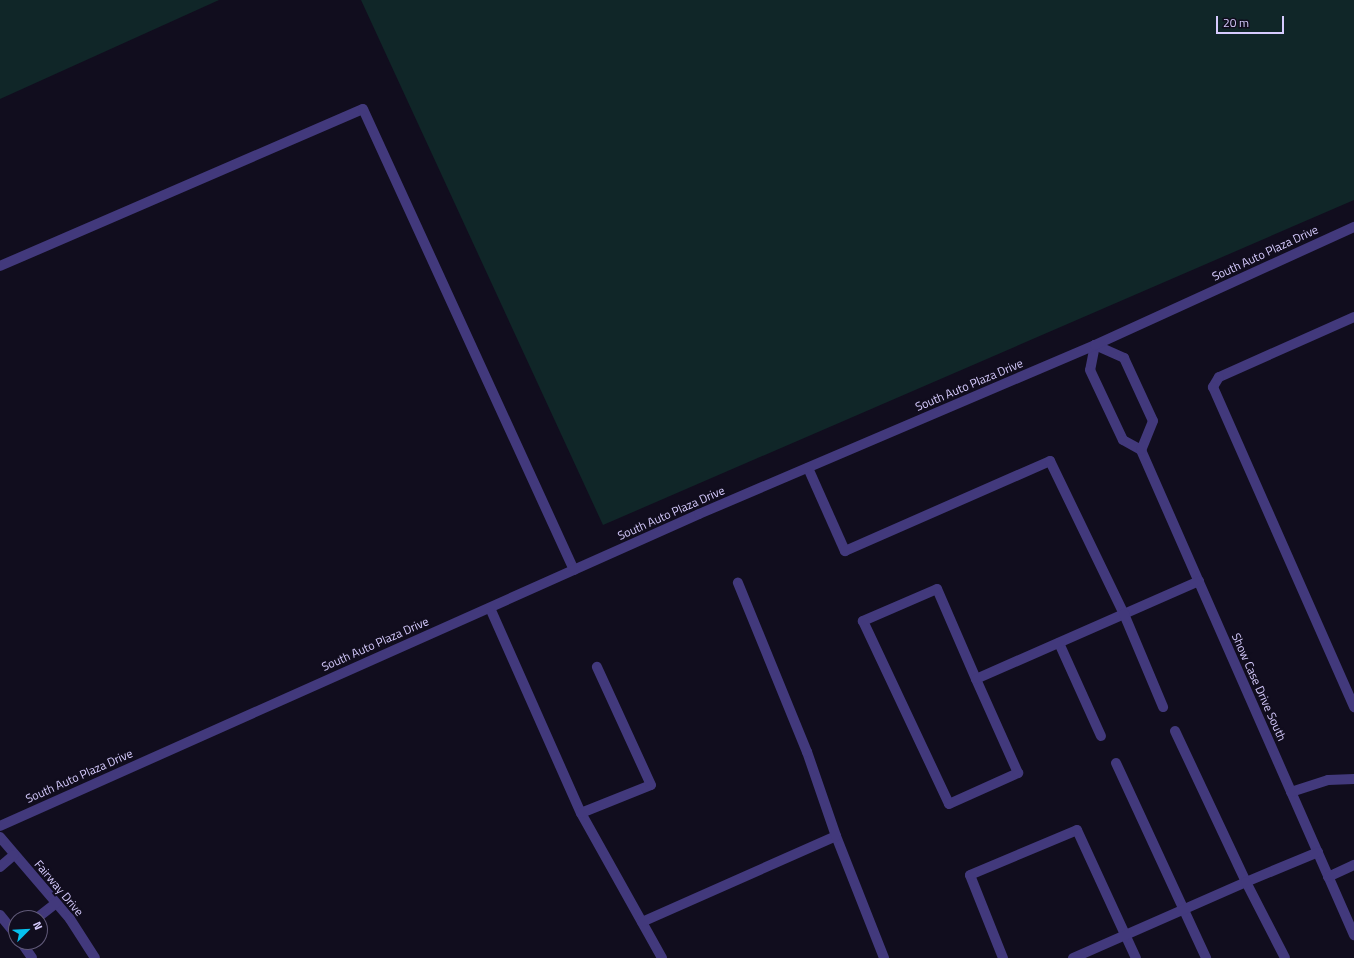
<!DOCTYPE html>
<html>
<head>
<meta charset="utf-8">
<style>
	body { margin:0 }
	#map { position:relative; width:1354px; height:958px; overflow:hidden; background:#110d1e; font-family:"Titillium Web",sans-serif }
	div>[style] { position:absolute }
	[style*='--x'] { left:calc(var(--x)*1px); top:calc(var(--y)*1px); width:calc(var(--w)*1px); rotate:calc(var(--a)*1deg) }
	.green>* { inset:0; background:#102628 }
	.minor>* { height:10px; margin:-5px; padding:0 5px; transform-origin:5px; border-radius:5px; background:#42397c }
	span { translate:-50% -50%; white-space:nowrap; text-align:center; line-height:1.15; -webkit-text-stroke:4px #110d1e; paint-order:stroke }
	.street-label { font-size:12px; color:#d6cbfe }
	.north { position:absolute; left:8px; top:910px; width:40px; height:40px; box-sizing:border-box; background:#110d1e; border:1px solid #605978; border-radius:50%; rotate:66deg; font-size:11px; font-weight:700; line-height:16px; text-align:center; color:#d6cbfe }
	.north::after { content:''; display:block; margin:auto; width:14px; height:18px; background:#06c1ef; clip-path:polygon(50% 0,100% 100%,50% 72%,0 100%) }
	.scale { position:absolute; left:1216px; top:16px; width:68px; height:18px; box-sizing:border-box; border:2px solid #d6cbfe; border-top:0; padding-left:5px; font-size:12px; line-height:14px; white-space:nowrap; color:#d6cbfe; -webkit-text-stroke:3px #110d1e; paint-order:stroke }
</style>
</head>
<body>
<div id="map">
	<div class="green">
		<i style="clip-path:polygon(0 0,219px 0,0 99px)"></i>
		<i style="clip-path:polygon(361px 0,1354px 0,1354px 200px,603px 525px)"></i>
	</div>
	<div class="minor">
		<i style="--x:0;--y:266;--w:395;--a:-23.4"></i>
		<i style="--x:363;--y:109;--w:507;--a:65.41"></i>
		<i style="--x:1354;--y:317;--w:148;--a:156"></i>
		<i style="--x:1219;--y:377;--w:12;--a:121"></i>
		<i style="--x:1213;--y:387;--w:350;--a:66.2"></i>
		<i style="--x:1095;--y:345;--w:25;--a:101"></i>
		<i style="--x:1090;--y:370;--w:77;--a:64.8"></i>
		<i style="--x:1123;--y:440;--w:21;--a:29"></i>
		<i style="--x:1141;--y:450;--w:530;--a:66.29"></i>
		<i style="--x:1095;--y:345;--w:32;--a:24"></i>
		<i style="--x:1124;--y:358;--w:69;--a:65.3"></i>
		<i style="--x:1153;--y:421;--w:31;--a:112"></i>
		<i style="--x:808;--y:468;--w:91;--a:66"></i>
		<i style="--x:845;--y:551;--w:224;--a:-23.7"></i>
		<i style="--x:1050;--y:461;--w:170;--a:64.2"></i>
		<i style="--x:1124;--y:614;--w:82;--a:-23.7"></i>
		<i style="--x:490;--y:608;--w:224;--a:66.1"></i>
		<i style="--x:581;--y:813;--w:166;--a:60.8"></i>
		<i style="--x:1059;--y:643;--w:102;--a:65.7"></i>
		<i style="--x:976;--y:679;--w:98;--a:-113.4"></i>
		<i style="--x:937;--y:589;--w:81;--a:156.6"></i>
		<i style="--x:863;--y:621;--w:202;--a:64.8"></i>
		<i style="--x:949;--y:804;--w:76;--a:-24.2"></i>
		<i style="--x:1018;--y:773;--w:103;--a:-114.1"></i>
		<i style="--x:976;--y:679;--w:162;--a:-23.7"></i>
		<i style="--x:1124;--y:614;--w:101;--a:67.2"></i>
		<i style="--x:1175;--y:731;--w:167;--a:64.8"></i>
		<i style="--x:1246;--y:882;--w:78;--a:-22.6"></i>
		<i style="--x:1116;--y:763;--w:215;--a:65.2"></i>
		<i style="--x:1291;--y:792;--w:39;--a:-18"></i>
		<i style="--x:1328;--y:780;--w:26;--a:-2"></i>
		<i style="--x:581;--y:813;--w:75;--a:-21.8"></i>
		<i style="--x:651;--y:785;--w:130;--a:-114.6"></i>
		<i style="--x:0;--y:826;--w:765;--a:-24.05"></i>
		<i style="--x:699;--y:514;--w:431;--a:-23.1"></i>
		<i style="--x:1095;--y:345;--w:285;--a:-24.5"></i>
		<i style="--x:836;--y:836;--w:131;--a:68.5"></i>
		<i style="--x:0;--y:837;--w:108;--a:49.5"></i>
		<i style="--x:70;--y:919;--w:46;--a:57.3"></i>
		<i style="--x:0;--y:867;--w:18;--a:-41"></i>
		<i style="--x:1328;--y:877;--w:29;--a:-25"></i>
		<i style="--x:0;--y:915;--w:26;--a:51"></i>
		<i style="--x:37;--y:918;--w:24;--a:-38"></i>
		<i style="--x:642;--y:922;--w:212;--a:-23.9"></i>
		<i style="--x:836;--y:836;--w:89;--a:-109"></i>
		<i style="--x:807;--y:752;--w:183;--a:-112.2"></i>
		<i style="--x:21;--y:942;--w:19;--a:55"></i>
		<i style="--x:1003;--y:958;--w:89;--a:-111.7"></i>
		<i style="--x:970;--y:875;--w:116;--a:-22.8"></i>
		<i style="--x:1077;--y:830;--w:141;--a:65.3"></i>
		<i style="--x:1073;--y:958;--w:189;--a:-23.7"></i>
		<i style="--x:1246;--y:882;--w:85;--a:62.8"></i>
	</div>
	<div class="street-label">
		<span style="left:1265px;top:253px;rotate:-25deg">South Auto Plaza Drive</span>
		<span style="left:969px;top:385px;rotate:-23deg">South Auto Plaza Drive</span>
		<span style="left:671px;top:513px;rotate:-24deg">South Auto Plaza Drive</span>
		<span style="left:375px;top:644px;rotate:-24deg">South Auto Plaza Drive</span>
		<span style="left:1259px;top:687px;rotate:66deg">Show Case Drive South</span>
		<span style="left:79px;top:776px;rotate:-24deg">South Auto Plaza Drive</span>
		<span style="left:59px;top:888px;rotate:50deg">Fairway Drive</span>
	</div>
	<div class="north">N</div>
	<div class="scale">20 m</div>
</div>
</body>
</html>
